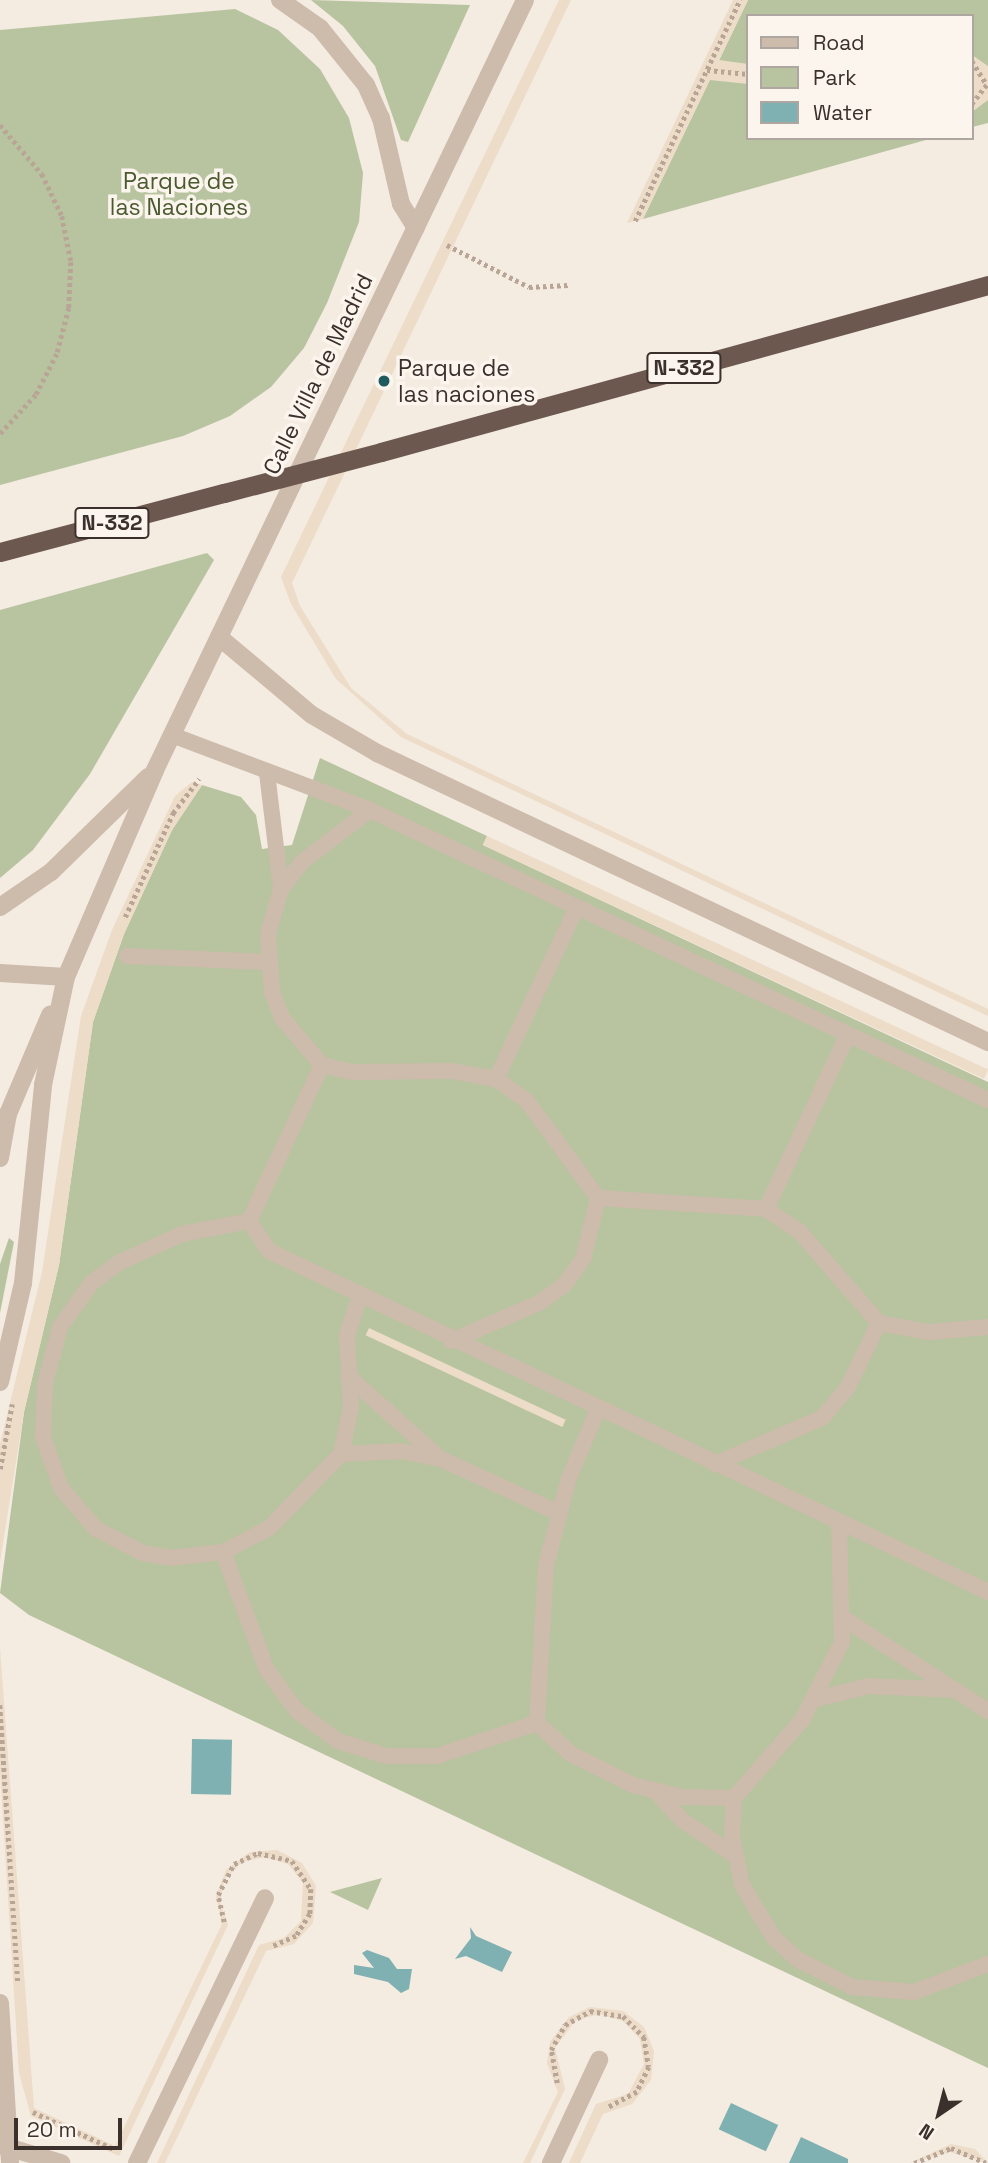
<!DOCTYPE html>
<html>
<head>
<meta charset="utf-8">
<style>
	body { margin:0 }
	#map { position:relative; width:988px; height:2163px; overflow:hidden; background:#f4ebe1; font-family:"Space Grotesk",sans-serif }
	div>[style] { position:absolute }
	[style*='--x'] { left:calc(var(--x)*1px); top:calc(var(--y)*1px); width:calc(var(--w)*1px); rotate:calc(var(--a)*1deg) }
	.green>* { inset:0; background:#b8c4a0 }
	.plaza>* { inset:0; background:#ecdcc8; transform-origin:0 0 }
	.water>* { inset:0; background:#7fb0b2; transform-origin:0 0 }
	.path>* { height:4.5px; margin-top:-2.25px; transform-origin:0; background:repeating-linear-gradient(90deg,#b9a596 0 3.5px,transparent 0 7px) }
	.service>* { height:16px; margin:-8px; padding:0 8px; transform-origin:8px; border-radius:8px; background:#cdbbac }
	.minor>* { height:18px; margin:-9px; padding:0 9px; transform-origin:9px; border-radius:9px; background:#cdbbac }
	.tertiary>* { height:18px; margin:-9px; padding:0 9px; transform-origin:9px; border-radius:9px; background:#cdbbac }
	.trunk>* { height:19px; margin:-9.5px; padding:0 9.5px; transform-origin:9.5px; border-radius:9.5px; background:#6c584f }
	.trunk-bridge>* { height:19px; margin:-9.5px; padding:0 9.5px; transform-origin:9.5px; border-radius:9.5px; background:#6c584f }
	.dots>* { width:19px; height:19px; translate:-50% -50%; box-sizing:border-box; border:4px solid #fbf5ee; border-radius:50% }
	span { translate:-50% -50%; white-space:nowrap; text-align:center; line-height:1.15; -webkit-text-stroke:7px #fbf5ee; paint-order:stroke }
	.shield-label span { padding:2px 5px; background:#fbf5ee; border:2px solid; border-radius:5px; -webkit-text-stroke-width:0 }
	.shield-label { font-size:21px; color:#3b302b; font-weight:700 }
	.park-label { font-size:23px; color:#4a5a2e }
	.poi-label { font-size:23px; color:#3b302b }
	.left { translate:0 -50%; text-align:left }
	.street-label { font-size:23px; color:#3b302b }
	.legend { position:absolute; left:746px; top:14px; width:228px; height:126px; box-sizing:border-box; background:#fbf5ee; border:2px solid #aea6a0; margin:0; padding:9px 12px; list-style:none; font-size:21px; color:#3b302b }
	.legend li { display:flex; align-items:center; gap:14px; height:35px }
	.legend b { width:35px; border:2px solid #aea6a0 }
	.north { position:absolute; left:904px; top:2079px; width:70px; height:70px; -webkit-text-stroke:5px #fbf5ee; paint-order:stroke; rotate:215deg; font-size:19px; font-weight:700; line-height:28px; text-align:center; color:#3b302b }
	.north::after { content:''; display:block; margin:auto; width:24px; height:32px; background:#3b302b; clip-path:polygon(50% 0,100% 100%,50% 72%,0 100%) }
	.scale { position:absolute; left:14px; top:2118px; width:108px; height:32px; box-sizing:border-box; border:4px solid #3b302b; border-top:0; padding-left:9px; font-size:21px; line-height:24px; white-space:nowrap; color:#3b302b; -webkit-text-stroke:5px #fbf5ee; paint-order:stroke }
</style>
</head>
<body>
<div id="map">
	<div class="green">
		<i style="clip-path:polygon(311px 0,470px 5px,408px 142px,401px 140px,375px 66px,343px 26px)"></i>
		<i style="clip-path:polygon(748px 0,988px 0,988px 123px,972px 127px,972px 16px,748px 16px,748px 138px,933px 138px,643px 219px)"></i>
		<i style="clip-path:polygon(235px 9px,278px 30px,320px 69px,349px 118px,363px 173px,359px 222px,327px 303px,304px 348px,271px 387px,230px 416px,183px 436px,0 485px,0 30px)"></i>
		<i style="clip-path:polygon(207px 553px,214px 560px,90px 774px,33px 850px,0 878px,0 610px)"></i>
		<i style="clip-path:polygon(320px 758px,487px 836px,483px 845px,988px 1082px,988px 2068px,29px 1615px,0 1593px,24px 1412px,59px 1265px,93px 1022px,124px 934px,172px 830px,202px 785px,241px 797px,256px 815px,262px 849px,292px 845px)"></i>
		<i style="clip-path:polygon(9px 1238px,14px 1242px,0 1313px,0 1264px)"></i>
		<i style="clip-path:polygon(382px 1878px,368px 1910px,330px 1892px)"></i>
	</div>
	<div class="plaza">
		<i style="clip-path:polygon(559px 0,571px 0,292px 583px,300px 606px,351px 688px,407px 734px,988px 1009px,988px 1016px,401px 737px,336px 679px,291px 604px,281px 577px)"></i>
		<i style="clip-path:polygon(733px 0,748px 0,719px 60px,748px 64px,748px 84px,710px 80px,643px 219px,627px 223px)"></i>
		<i style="clip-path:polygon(972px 55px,988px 66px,988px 100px,972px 112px)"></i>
		<i style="clip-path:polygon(192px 782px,202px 785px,172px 830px,124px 934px,93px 1022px,59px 1265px,24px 1412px,0 1562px,0 1444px,42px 1272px,81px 1016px,112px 930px,175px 796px)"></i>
		<i style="left:487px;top:836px;width:553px;height:10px;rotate:25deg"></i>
		<i style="left:369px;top:1328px;width:217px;height:8px;rotate:25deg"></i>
		<i style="clip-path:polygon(0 1648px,34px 2108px,115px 2146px,222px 1924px,216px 1896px,226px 1870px,250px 1852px,277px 1850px,302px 1863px,316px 1886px,313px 1923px,294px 1944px,266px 1951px,165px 2163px,157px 2163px,259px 1945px,284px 1938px,301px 1921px,303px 1883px,288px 1864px,265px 1857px,242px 1862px,225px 1879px,220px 1902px,228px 1925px,119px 2156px,31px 2116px,19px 2073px,0 1770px)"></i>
		<i style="clip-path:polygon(590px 2007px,623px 2011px,644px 2027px,654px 2051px,651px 2080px,632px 2104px,603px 2114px,580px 2163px,569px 2163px,596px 2104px,628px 2094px,644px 2064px,640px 2039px,623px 2021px,599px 2014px,575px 2021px,555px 2048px,565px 2089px,530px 2163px,523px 2163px,558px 2092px,547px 2063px,550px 2042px,569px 2017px)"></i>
		<i style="clip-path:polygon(951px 2144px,975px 2149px,988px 2163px,950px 2152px,910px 2163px)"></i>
	</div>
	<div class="water">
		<i style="left:192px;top:1739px;width:40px;height:55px;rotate:1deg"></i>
		<i style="clip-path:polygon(470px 1927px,476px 1936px,512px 1952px,502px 1972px,466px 1956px,455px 1959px,471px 1938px)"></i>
		<i style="clip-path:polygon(367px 1950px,389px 1958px,397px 1969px,412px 1969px,409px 1989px,401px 1993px,388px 1982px,354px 1974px,354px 1965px,374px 1968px,362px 1953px)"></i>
		<i style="left:731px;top:2103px;width:52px;height:29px;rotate:25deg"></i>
		<i style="clip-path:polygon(801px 2137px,848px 2159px,848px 2163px,789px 2163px)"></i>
	</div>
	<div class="path">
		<i style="--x:972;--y:61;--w:28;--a:58"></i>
		<i style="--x:987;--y:85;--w:24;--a:128"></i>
		<i style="--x:707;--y:70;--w:41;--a:5.6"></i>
		<i style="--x:0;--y:125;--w:65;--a:49.4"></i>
		<i style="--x:42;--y:174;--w:47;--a:64.5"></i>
		<i style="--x:62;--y:216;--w:47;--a:78.9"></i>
		<i style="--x:71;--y:262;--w:46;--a:92.5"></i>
		<i style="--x:69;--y:308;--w:48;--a:104.6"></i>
		<i style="--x:57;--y:354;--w:46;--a:117.1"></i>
		<i style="--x:36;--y:395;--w:53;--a:132.7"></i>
		<i style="--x:635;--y:221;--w:245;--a:-64.6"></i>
		<i style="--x:447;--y:245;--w:92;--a:27.1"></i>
		<i style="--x:529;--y:287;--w:39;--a:-3"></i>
		<i style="--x:125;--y:917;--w:115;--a:-65.2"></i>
		<i style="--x:173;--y:813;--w:43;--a:-52.6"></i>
		<i style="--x:0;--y:1469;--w:66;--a:-79.5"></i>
		<i style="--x:0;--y:1705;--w:279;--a:86.3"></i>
		<i style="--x:224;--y:1922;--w:28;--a:-103"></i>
		<i style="--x:218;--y:1895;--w:35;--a:-63"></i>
		<i style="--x:234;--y:1864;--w:26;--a:-25"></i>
		<i style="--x:258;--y:1853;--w:35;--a:13"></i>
		<i style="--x:292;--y:1861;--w:34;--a:56"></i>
		<i style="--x:311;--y:1889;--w:25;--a:92"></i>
		<i style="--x:310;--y:1914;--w:26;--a:122"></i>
		<i style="--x:296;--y:1936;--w:27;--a:156"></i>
		<i style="--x:557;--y:2083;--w:34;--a:-100"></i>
		<i style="--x:551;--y:2050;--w:29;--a:-61"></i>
		<i style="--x:565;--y:2025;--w:29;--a:-29"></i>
		<i style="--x:590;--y:2011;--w:33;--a:9"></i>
		<i style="--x:623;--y:2016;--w:30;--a:45"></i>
		<i style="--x:644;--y:2037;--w:30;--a:81"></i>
		<i style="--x:649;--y:2067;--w:28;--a:116"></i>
		<i style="--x:637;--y:2092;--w:34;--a:152"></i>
		<i style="--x:33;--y:2112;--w:89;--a:24.6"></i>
		<i style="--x:914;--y:2163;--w:40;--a:-22"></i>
		<i style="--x:951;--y:2148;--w:38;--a:23"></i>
	</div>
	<div class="service">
		<i style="--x:172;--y:735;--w:212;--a:20.7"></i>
		<i style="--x:370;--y:810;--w:683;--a:25.14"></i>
		<i style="--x:267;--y:773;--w:117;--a:83.1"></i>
		<i style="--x:370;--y:810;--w:86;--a:142.6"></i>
		<i style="--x:302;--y:862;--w:34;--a:128"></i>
		<i style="--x:281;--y:889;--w:47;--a:106.1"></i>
		<i style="--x:268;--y:934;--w:58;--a:86.1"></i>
		<i style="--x:272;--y:992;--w:28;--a:69"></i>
		<i style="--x:282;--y:1018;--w:62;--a:49.6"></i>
		<i style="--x:322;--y:1065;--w:32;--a:13"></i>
		<i style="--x:353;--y:1072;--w:99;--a:-0.6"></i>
		<i style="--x:452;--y:1071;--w:45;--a:10.3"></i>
		<i style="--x:496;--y:1079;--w:38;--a:35"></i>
		<i style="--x:527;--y:1101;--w:120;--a:53.8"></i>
		<i style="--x:598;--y:1198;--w:168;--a:3.7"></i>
		<i style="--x:766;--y:1209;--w:40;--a:34"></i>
		<i style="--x:799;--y:1231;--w:122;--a:49"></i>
		<i style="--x:879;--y:1323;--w:51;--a:10.2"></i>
		<i style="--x:929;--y:1332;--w:59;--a:-4.8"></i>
		<i style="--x:127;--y:956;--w:140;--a:2.5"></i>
		<i style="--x:322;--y:1065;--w:172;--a:115.1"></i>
		<i style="--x:249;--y:1221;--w:36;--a:56"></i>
		<i style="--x:269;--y:1251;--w:796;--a:25.37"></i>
		<i style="--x:496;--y:1079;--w:190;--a:-64.8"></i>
		<i style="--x:766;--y:1209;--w:193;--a:-64.9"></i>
		<i style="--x:249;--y:1221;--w:68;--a:169"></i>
		<i style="--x:182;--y:1234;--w:68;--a:155.7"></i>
		<i style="--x:120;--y:1262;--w:34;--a:144"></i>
		<i style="--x:92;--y:1282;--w:55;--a:125.4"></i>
		<i style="--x:60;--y:1327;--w:59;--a:104.7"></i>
		<i style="--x:45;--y:1384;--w:53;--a:92.2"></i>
		<i style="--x:43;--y:1437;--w:54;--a:70.6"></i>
		<i style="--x:61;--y:1488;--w:54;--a:49.5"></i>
		<i style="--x:96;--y:1529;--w:53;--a:27.1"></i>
		<i style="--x:143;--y:1553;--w:27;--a:10"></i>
		<i style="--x:170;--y:1558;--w:53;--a:-6.5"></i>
		<i style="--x:223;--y:1552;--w:52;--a:-27.6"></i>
		<i style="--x:269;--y:1528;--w:103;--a:-45.8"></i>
		<i style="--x:341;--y:1454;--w:48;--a:-78"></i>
		<i style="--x:351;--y:1407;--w:72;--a:-93.2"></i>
		<i style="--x:347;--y:1335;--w:40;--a:-72"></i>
		<i style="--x:451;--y:1341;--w:96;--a:-23.4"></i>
		<i style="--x:539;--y:1303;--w:32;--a:-36"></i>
		<i style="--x:565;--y:1284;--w:31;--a:-54"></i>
		<i style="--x:583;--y:1259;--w:63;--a:-76.2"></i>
		<i style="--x:348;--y:1376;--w:118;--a:41.9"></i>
		<i style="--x:598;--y:1409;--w:75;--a:112.8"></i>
		<i style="--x:569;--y:1478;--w:90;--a:104.8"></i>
		<i style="--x:546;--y:1565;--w:158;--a:93.3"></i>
		<i style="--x:537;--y:1723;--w:46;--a:42.4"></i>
		<i style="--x:571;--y:1754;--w:69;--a:26.6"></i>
		<i style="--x:633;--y:1785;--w:50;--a:13.8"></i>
		<i style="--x:682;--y:1797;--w:52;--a:1.1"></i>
		<i style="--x:341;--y:1454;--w:60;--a:-2.9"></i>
		<i style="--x:401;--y:1451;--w:41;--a:11.3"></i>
		<i style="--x:441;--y:1459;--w:130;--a:24.6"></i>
		<i style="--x:715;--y:1464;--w:116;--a:-23.3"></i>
		<i style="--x:822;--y:1418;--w:40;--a:-50"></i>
		<i style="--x:848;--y:1387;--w:71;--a:-64.2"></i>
		<i style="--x:839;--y:1522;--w:120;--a:88.6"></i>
		<i style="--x:842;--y:1642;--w:88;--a:117.1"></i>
		<i style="--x:802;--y:1720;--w:103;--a:131.1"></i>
		<i style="--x:734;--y:1798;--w:38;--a:93"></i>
		<i style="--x:732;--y:1836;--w:50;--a:78.5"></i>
		<i style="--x:742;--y:1885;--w:62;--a:58.9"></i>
		<i style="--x:774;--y:1938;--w:31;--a:42"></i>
		<i style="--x:797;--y:1959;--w:62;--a:27"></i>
		<i style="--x:852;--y:1987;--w:62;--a:4.6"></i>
		<i style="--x:914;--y:1992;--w:79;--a:-20.7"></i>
		<i style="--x:223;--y:1552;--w:126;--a:69.6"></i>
		<i style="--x:267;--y:1670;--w:51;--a:53.8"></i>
		<i style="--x:297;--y:1711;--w:51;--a:36.2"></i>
		<i style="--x:338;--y:1741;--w:50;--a:17.4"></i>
		<i style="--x:386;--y:1756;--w:51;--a:0"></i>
		<i style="--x:437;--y:1756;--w:105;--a:-18.3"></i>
		<i style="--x:846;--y:1620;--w:169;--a:32.7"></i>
		<i style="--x:816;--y:1699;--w:55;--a:-13.8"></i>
		<i style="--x:869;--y:1686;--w:87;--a:2.6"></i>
		<i style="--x:656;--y:1792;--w:38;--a:47"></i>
		<i style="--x:682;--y:1820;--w:63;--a:33.9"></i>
	</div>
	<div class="minor">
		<i style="--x:219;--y:637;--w:121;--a:40"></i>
		<i style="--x:312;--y:715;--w:75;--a:30.3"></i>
		<i style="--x:377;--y:753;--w:676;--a:25.31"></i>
		<i style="--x:0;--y:973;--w:66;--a:3.5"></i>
		<i style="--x:0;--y:1158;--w:45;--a:-79.7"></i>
		<i style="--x:8;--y:1114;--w:108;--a:-67"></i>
		<i style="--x:0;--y:1382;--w:102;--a:-76.9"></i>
		<i style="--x:23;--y:1283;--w:199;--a:-84.2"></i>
		<i style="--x:43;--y:1085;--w:110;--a:-78"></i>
		<i style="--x:0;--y:2003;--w:160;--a:86.4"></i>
		<i style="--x:0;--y:2145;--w:64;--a:16.4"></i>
		<i style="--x:137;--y:2163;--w:294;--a:-64.2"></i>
		<i style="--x:551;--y:2163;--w:114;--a:-65"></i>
	</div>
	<div class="tertiary">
		<i style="--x:280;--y:0;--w:49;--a:35"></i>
		<i style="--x:320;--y:28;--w:73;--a:51.1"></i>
		<i style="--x:366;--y:85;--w:36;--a:66"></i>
		<i style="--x:381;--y:118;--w:88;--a:76.9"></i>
		<i style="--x:401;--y:204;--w:28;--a:58"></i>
		<i style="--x:0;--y:907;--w:62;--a:-34.5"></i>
		<i style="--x:51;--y:872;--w:136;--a:-44.4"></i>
		<i style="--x:66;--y:977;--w:225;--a:-66.7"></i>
		<i style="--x:155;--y:770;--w:854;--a:-64.33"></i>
	</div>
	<div class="trunk">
		<i style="--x:381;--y:452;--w:630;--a:-15.38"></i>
		<i style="--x:0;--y:552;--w:232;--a:-14.8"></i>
	</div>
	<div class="trunk-bridge">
		<i style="--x:224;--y:493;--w:162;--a:-14.6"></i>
	</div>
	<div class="dots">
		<i style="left:384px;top:381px;background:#1f5a5e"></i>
	</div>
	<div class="shield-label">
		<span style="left:684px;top:368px">N-332</span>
		<span style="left:112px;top:523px">N-332</span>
	</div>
	<div class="park-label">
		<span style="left:179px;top:194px">Parque de<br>las Naciones</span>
	</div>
	<div class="poi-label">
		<span class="left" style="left:398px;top:381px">Parque de<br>las naciones</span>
	</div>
	<div class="street-label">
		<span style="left:318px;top:374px;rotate:-64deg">Calle Villa de Madrid</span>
	</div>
	<ul class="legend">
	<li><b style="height:9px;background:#cdbbac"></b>Road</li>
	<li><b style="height:19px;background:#b8c4a0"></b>Park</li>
	<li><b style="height:19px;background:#7fb0b2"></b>Water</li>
	</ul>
	<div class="north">N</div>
	<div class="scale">20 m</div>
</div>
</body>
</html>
